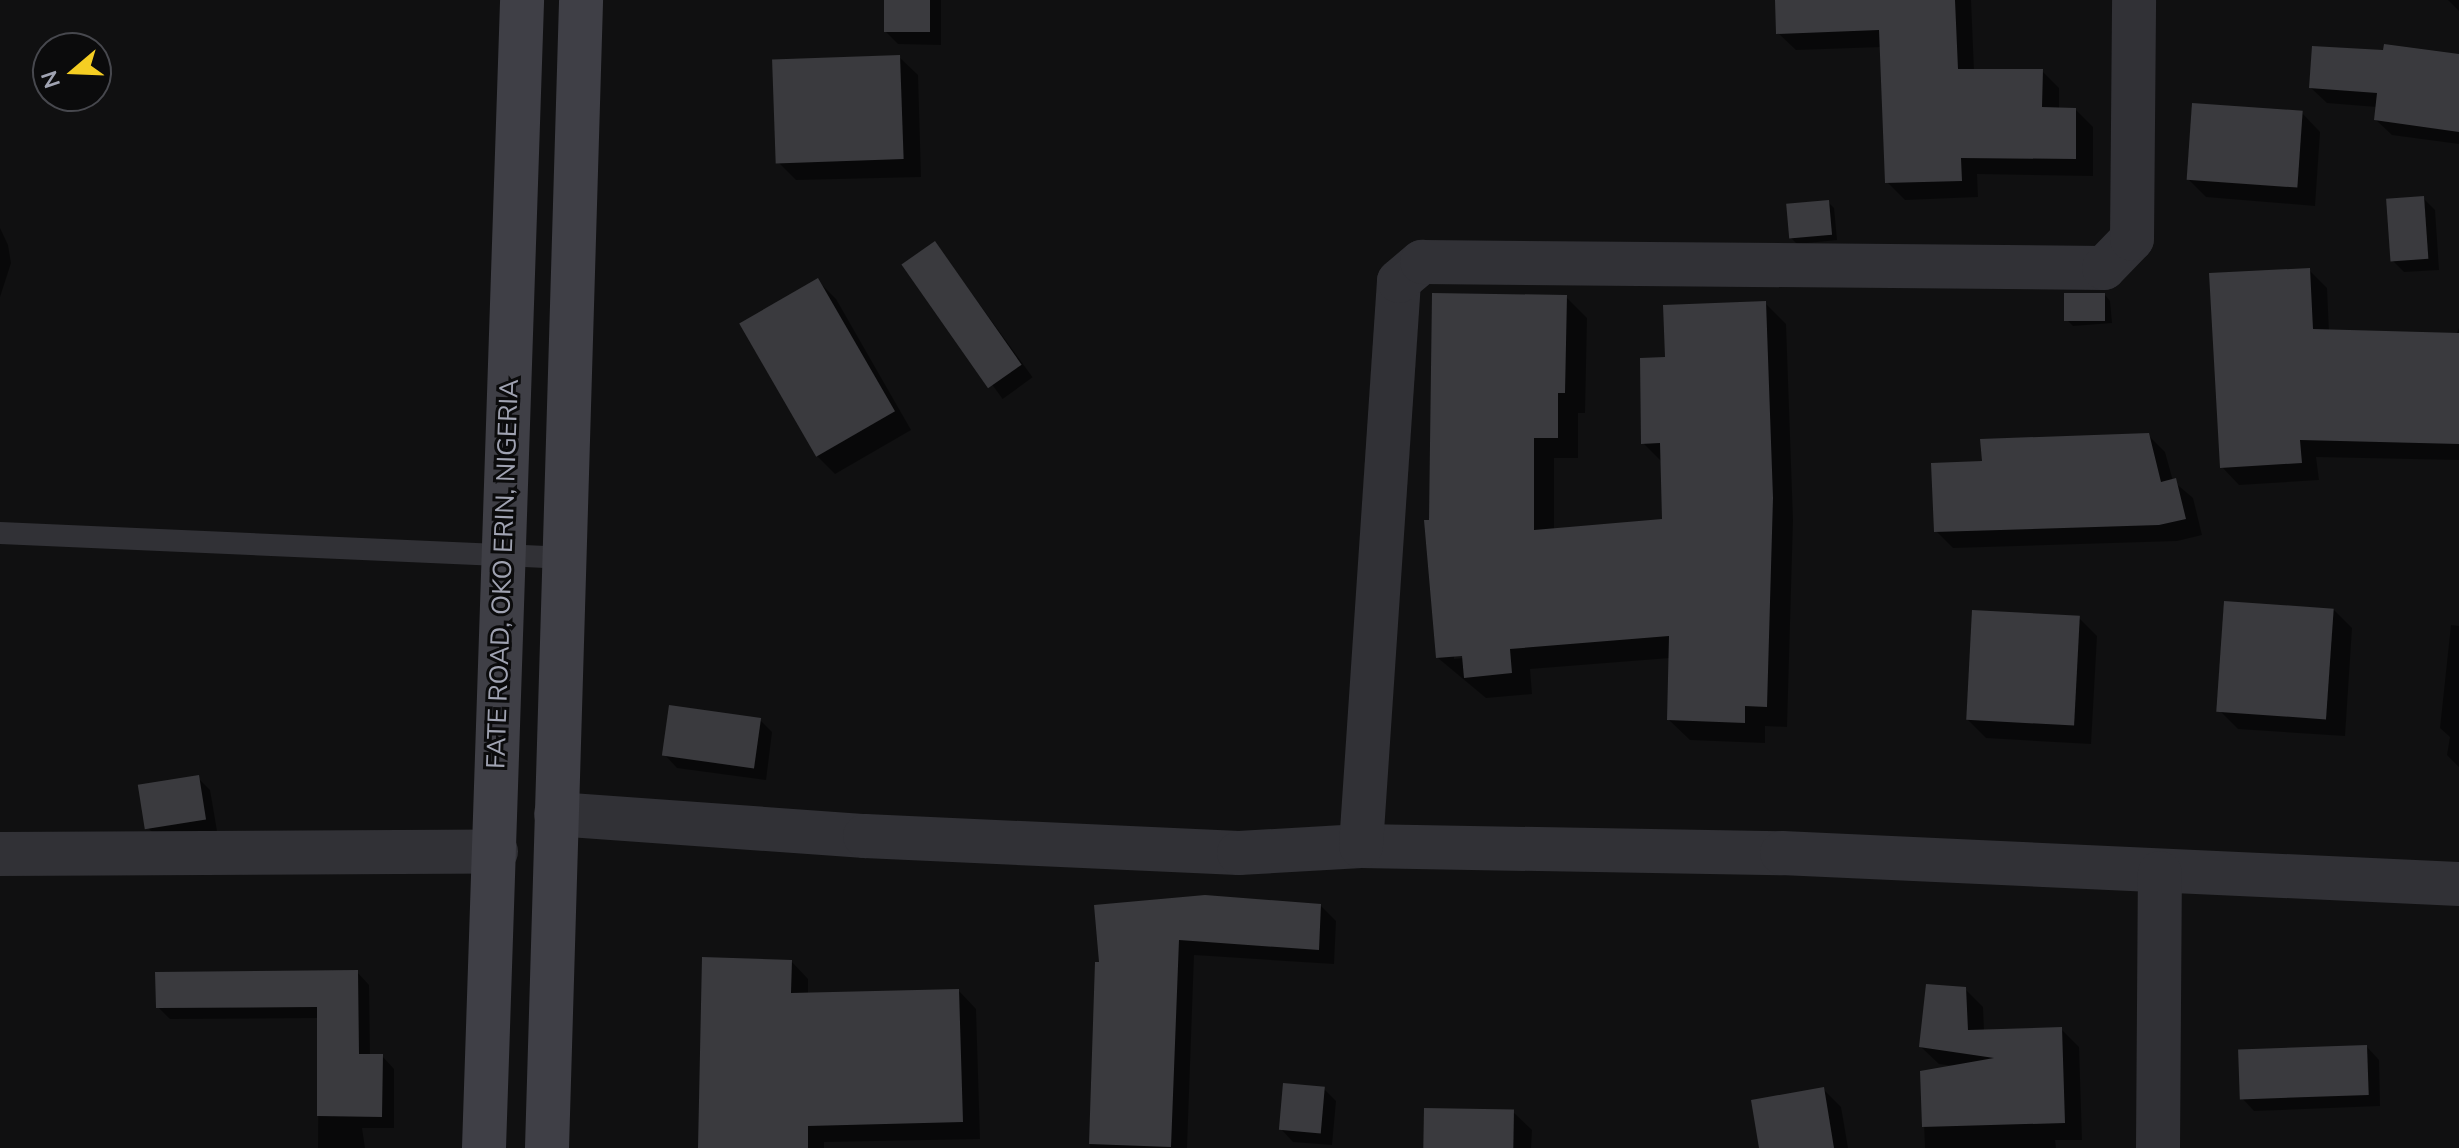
<!DOCTYPE html>
<html>
<head>
<meta charset="utf-8">
<style>
	body { margin:0 }
	#map { position:relative; width:2459px; height:1148px; overflow:hidden; background:#101011; font-family:"Nunito Sans",sans-serif }
	div>[style] { position:absolute }
	[style*='--x'] { left:calc(var(--x)*1px); top:calc(var(--y)*1px); width:calc(var(--w)*1px); rotate:calc(var(--a)*1deg) }
	.shadow>* { inset:0; background:#0007; transform-origin:0 0 }
	.building>* { inset:0; background:#3a3a3e; transform-origin:0 0 }
	.lane>* { height:22px; margin:-11px; padding:0 11px; transform-origin:11px; border-radius:11px; background:#313136 }
	.street>* { height:44px; margin:-22px; padding:0 22px; transform-origin:22px; border-radius:22px; background:#313136 }
	.secondary>* { height:44px; margin:-22px; padding:0 22px; transform-origin:22px; border-radius:22px; background:#3f3f46 }
	span { translate:-50% -50%; white-space:nowrap; text-align:center; line-height:1.15; -webkit-text-stroke:6px #0b0b0c; paint-order:stroke }
	.street-label { font-size:26px; color:#a0a3b2 }
	.north { position:absolute; left:32px; top:32px; width:80px; height:80px; box-sizing:border-box; background:#0b0b0c; border:2px solid #47484e; border-radius:50%; rotate:251deg; font-size:22px; font-weight:700; line-height:32px; text-align:center; color:#a0a3b2 }
	.north::after { content:''; display:block; margin:auto; width:28px; height:36px; background:#f5ce23; clip-path:polygon(50% 0,100% 100%,50% 72%,0 100%) }
</style>
</head>
<body>
<div id="map">
	<div class="shadow">
		<i style="clip-path:polygon(886px 0,941px 0,941px 45px,898px 44px,886px 32px)"></i>
		<i style="clip-path:polygon(1777px 0,1971px 0,1974px 71px,2042px 71px,2059px 88px,2059px 110px,2076px 110px,2093px 127px,2093px 176px,1977px 174px,1978px 197px,1905px 200px,1887px 182px,1882px 47px,1796px 50px,1778px 33px)"></i>
		<i style="clip-path:polygon(2448px 0,2459px 0,2459px 11px)"></i>
		<i style="clip-path:polygon(899px 57px,918px 75px,921px 177px,796px 180px,777px 161px)"></i>
		<i style="clip-path:polygon(2311px 88px,2459px 94px,2459px 144px,2392px 135px,2376px 120px,2377px 107px,2327px 103px)"></i>
		<i style="clip-path:polygon(2302px 113px,2320px 132px,2315px 206px,2206px 197px,2188px 179px)"></i>
		<i style="clip-path:polygon(2423px 198px,2435px 210px,2439px 270px,2404px 272px,2392px 260px)"></i>
		<i style="clip-path:polygon(1828px 202px,1834px 208px,1837px 240px,1797px 244px,1791px 238px)"></i>
		<i style="clip-path:polygon(0 228px,8px 245px,11px 263px,0 297px)"></i>
		<i style="left:935px;top:243px;width:166px;height:37px;rotate:54deg"></i>
		<i style="clip-path:polygon(2309px 270px,2327px 288px,2329px 332px,2456px 335px,2459px 328px,2459px 460px,2316px 457px,2319px 480px,2239px 485px,2222px 467px)"></i>
		<i style="clip-path:polygon(818px 281px,836px 299px,911px 430px,835px 474px,817px 456px)"></i>
		<i style="clip-path:polygon(2105px 295px,2110px 301px,2112px 323px,2073px 326px,2067px 320px)"></i>
		<i style="clip-path:polygon(evenodd,1566px 297px,1587px 318px,1585px 413px,1578px 413px,1578px 458px,1554px 458px,1554px 530px,1665px 521px,1663px 463px,1643px 443px,1667px 359px,1765px 303px,1786px 324px,1793px 520px,1787px 727px,1765px 726px,1765px 743px,1690px 740px,1669px 720px,1670px 658px,1530px 669px,1532px 694px,1486px 698px,1438px 658px,1431px 521px,1566px 297px,1454px 655px,1472px 657px,1454px 659px,1454px 655px)"></i>
		<i style="clip-path:polygon(2148px 435px,2165px 452px,2173px 481px,2193px 498px,2202px 535px,2177px 541px,1953px 548px,1936px 531px,1984px 463px)"></i>
		<i style="clip-path:polygon(2334px 610px,2352px 628px,2345px 736px,2238px 729px,2220px 711px)"></i>
		<i style="clip-path:polygon(2079px 618px,2097px 636px,2091px 744px,1986px 738px,1968px 720px)"></i>
		<i style="clip-path:polygon(2451px 625px,2459px 626px,2459px 767px,2447px 755px,2450px 737px,2440px 728px)"></i>
		<i style="clip-path:polygon(760px 720px,772px 732px,766px 780px,677px 768px,665px 755px)"></i>
		<i style="clip-path:polygon(198px 778px,210px 790px,217px 831px,159px 839px,147px 827px)"></i>
		<i style="clip-path:polygon(1320px 905px,1336px 921px,1334px 964px,1194px 955px,1187px 1148px,1090px 1148px,1097px 964px,1101px 964px,1096px 907px)"></i>
		<i style="clip-path:polygon(791px 961px,808px 979px,808px 995px,959px 991px,976px 1009px,980px 1139px,824px 1142px,824px 1148px,701px 1148px)"></i>
		<i style="clip-path:polygon(357px 972px,369px 985px,370px 1056px,382px 1056px,394px 1069px,394px 1128px,362px 1128px,365px 1148px,318px 1148px,319px 1018px,170px 1019px,158px 1007px)"></i>
		<i style="clip-path:polygon(1965px 989px,1983px 1007px,1984px 1031px,2061px 1029px,2079px 1047px,2082px 1140px,2055px 1140px,2056px 1148px,1925px 1148px,1922px 1072px,1953px 1066px,1939px 1064px,1921px 1047px)"></i>
		<i style="clip-path:polygon(2367px 1047px,2379px 1060px,2380px 1106px,2254px 1111px,2242px 1098px)"></i>
		<i style="clip-path:polygon(1324px 1089px,1336px 1101px,1332px 1145px,1293px 1142px,1281px 1129px)"></i>
		<i style="clip-path:polygon(1823px 1089px,1841px 1107px,1848px 1148px,1761px 1148px)"></i>
		<i style="clip-path:polygon(1513px 1112px,1532px 1130px,1531px 1148px,1425px 1148px)"></i>
	</div>
	<div class="building">
		<i style="left:884px;top:0;width:46px;height:32px"></i>
		<i style="clip-path:polygon(1775px 0,1955px 0,1958px 69px,2043px 69px,2042px 107px,2076px 108px,2076px 159px,1961px 158px,1962px 181px,1885px 183px,1879px 30px,1776px 34px)"></i>
		<i style="clip-path:polygon(2384px 44px,2459px 54px,2459px 132px,2374px 120px,2377px 93px,2309px 88px,2312px 46px,2383px 50px)"></i>
		<i style="left:900px;top:55px;width:104px;height:128px;rotate:88deg"></i>
		<i style="left:2192px;top:103px;width:111px;height:77px;rotate:4deg"></i>
		<i style="left:2424px;top:196px;width:63px;height:38px;rotate:86deg"></i>
		<i style="left:1829px;top:200px;width:35px;height:43px;rotate:85deg"></i>
		<i style="left:935px;top:241px;width:151px;height:41px;rotate:55deg"></i>
		<i style="clip-path:polygon(2310px 268px,2313px 329px,2459px 333px,2459px 444px,2300px 440px,2302px 463px,2220px 468px,2209px 273px)"></i>
		<i style="left:818px;top:278px;width:154px;height:91px;rotate:60deg"></i>
		<i style="clip-path:polygon(1432px 293px,1567px 295px,1565px 393px,1558px 393px,1558px 438px,1534px 438px,1534px 530px,1662px 519px,1660px 443px,1641px 444px,1640px 358px,1665px 357px,1663px 305px,1766px 301px,1773px 498px,1767px 707px,1745px 706px,1745px 723px,1667px 720px,1669px 636px,1510px 649px,1512px 673px,1464px 678px,1462px 656px,1436px 658px,1424px 520px,1429px 520px)"></i>
		<i style="left:2064px;top:293px;width:41px;height:28px"></i>
		<i style="clip-path:polygon(2149px 433px,2161px 482px,2176px 478px,2186px 519px,2159px 525px,1934px 532px,1931px 463px,1982px 461px,1980px 439px)"></i>
		<i style="left:2224px;top:601px;width:110px;height:111px;rotate:4deg"></i>
		<i style="left:1972px;top:610px;width:108px;height:110px;rotate:3deg"></i>
		<i style="left:669px;top:705px;width:93px;height:51px;rotate:8deg"></i>
		<i style="left:199px;top:775px;width:45px;height:62px;rotate:81deg"></i>
		<i style="clip-path:polygon(1205px 895px,1321px 904px,1319px 950px,1179px 940px,1171px 1147px,1089px 1144px,1095px 962px,1099px 962px,1094px 905px)"></i>
		<i style="clip-path:polygon(702px 957px,792px 960px,791px 993px,959px 989px,963px 1122px,808px 1126px,808px 1148px,698px 1148px)"></i>
		<i style="clip-path:polygon(358px 970px,359px 1054px,383px 1054px,382px 1117px,317px 1116px,317px 1007px,156px 1008px,155px 972px)"></i>
		<i style="clip-path:polygon(1926px 984px,1966px 987px,1968px 1030px,2062px 1027px,2065px 1123px,1922px 1127px,1920px 1071px,1994px 1058px,1919px 1047px)"></i>
		<i style="left:2367px;top:1045px;width:50px;height:129px;rotate:88deg"></i>
		<i style="left:1283px;top:1083px;width:42px;height:47px;rotate:5deg"></i>
		<i style="clip-path:polygon(1824px 1087px,1834px 1148px,1759px 1148px,1751px 1100px)"></i>
		<i style="left:1424px;top:1108px;width:90px;height:40px;rotate:1deg"></i>
	</div>
	<div class="lane">
		<i style="--x:0;--y:533;--w:568;--a:2.52"></i>
	</div>
	<div class="street">
		<i style="--x:556;--y:814;--w:310;--a:4.1"></i>
		<i style="--x:865;--y:836;--w:374;--a:2.6"></i>
		<i style="--x:1239;--y:853;--w:122;--a:-3.3"></i>
		<i style="--x:1361;--y:846;--w:421;--a:1"></i>
		<i style="--x:1782;--y:853;--w:678;--a:2.62"></i>
		<i style="--x:1361;--y:846;--w:566;--a:-86.15"></i>
		<i style="--x:1399;--y:281;--w:30;--a:-40"></i>
		<i style="--x:1422;--y:262;--w:682;--a:0.5"></i>
		<i style="--x:2104;--y:268;--w:40;--a:-46"></i>
		<i style="--x:2132;--y:239;--w:239;--a:-89.5"></i>
		<i style="--x:0;--y:854;--w:496;--a:-0.3"></i>
		<i style="--x:2158;--y:1148;--w:275;--a:-89.6"></i>
	</div>
	<div class="secondary">
		<i style="--x:484;--y:1148;--w:1149;--a:-88.1"></i>
		<i style="--x:547;--y:1148;--w:1149;--a:-88.3"></i>
	</div>
	<div class="street-label">
		<span style="left:503px;top:574px;rotate:-88deg">FATE ROAD, OKO ERIN, NIGERIA</span>
	</div>
	<div class="north">N</div>
</div>
</body>
</html>
